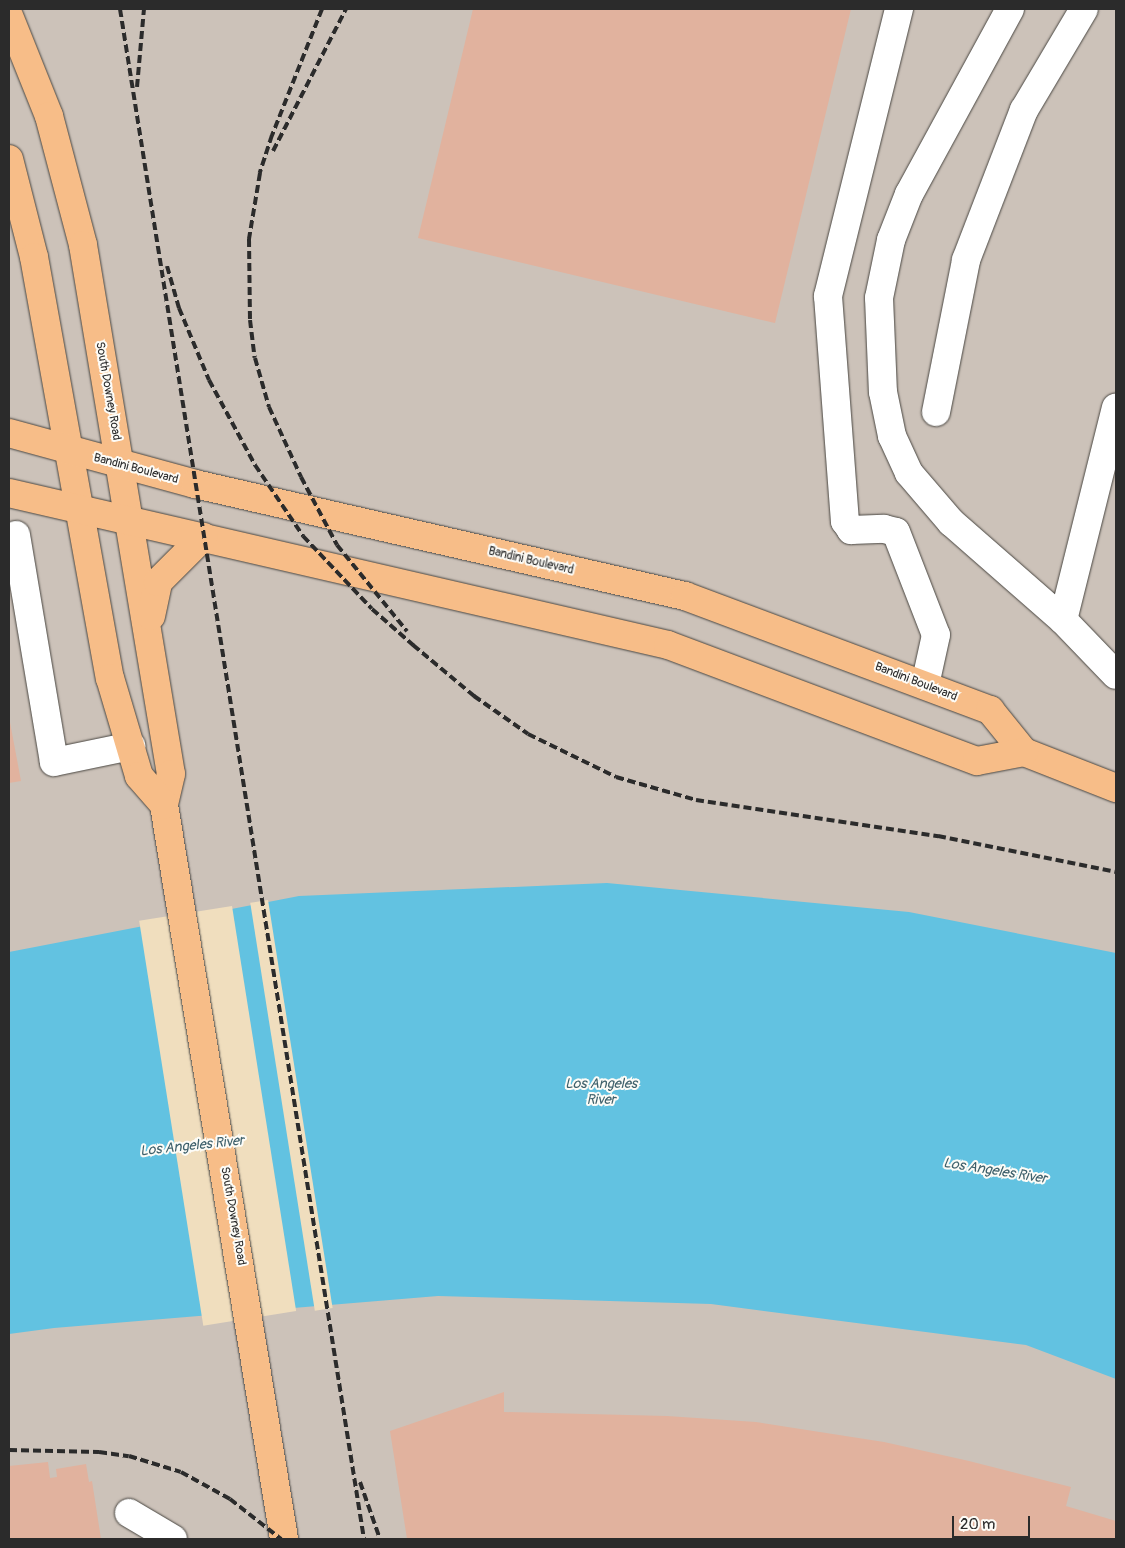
<!DOCTYPE html>
<html>
<head>
<meta charset="utf-8">
<style>
	body { margin:0 }
	#map { position:relative; width:1125px; height:1548px; overflow:hidden; background:#f0debe; font-family:Pangolin,sans-serif }
	div>[style] { position:absolute }
	[style*='--x'] { left:calc(var(--x)*1px); top:calc(var(--y)*1px); width:calc(var(--w)*1px); rotate:calc(var(--a)*1deg) }
	.industrial>* { inset:0; background:#ccc2b9; transform-origin:0 0 }
	.water>* { inset:0; background:#62c2e1 }
	.pier>* { inset:0; background:#f0debe; transform-origin:0 0 }
	.building>* { inset:0; background:#e1b29e }
	.roads { filter:drop-shadow(0 0 1px #494641) drop-shadow(0 0 1px #494641) }
	.minor>* { height:28px; margin:-14px; padding:0 14px; transform-origin:14px; border-radius:14px; background:#fff }
	.major>* { height:28px; margin:-14px; padding:0 14px; transform-origin:14px; border-radius:14px; background:#f7bd88 }
	.rail>* { height:4px; margin-top:-2px; transform-origin:0; background:repeating-linear-gradient(90deg,#2b2b2b 0 8px,transparent 0 12px) }
	span { translate:-50% -50%; white-space:nowrap; text-align:center; line-height:1.15; -webkit-text-stroke:4px #fdfcf7; paint-order:stroke }
	.street-label { font-size:12px; color:#2b2b2b }
	.water-label { font-size:14px; color:#3e606b; font-style:italic }
	.frame { position:absolute; inset:0; border:10px solid #2b2b2b; pointer-events:none }
	.scale { position:absolute; left:952px; top:1516px; width:78px; height:22px; box-sizing:border-box; border:2px solid #2b2b2b; border-top:0; padding-left:6px; font-size:15px; line-height:18px; white-space:nowrap; color:#2b2b2b; -webkit-text-stroke:4px #fdfcf7; paint-order:stroke }
</style>
</head>
<body>
<div id="map">
	<div class="industrial">
		<i style="left:9px;top:9px;width:1107px;height:1530px"></i>
	</div>
	<div class="water">
		<i style="clip-path:polygon(607px 883px,909px 912px,1116px 953px,1116px 1379px,1026px 1345px,711px 1304px,438px 1296px,54px 1328px,9px 1334px,9px 952px,299px 896px)"></i>
	</div>
	<div class="pier">
		<i style="left:268px;top:900px;width:413px;height:18px;rotate:81deg"></i>
		<i style="left:232px;top:906px;width:410px;height:94px;rotate:81deg"></i>
	</div>
	<div class="building">
		<i style="clip-path:polygon(473px 9px,851px 9px,775px 323px,418px 238px)"></i>
		<i style="clip-path:polygon(9px 717px,21px 781px,9px 783px)"></i>
		<i style="clip-path:polygon(504px 1392px,504px 1412px,667px 1416px,756px 1422px,884px 1442px,969px 1461px,1071px 1487px,1066px 1506px,1116px 1521px,1116px 1539px,407px 1539px,390px 1431px)"></i>
		<i style="clip-path:polygon(48px 1462px,50px 1478px,57px 1477px,56px 1469px,86px 1464px,89px 1482px,92px 1481px,101px 1539px,9px 1539px,9px 1466px)"></i>
	</div>
	<div class="roads">
		<div class="minor">
			<i style="--x:899;--y:9;--w:296;--a:103.9"></i>
			<i style="--x:828;--y:296;--w:226;--a:85.7"></i>
			<i style="--x:845;--y:521;--w:11;--a:56"></i>
			<i style="--x:851;--y:530;--w:33;--a:-2"></i>
			<i style="--x:884;--y:529;--w:12;--a:14"></i>
			<i style="--x:896;--y:532;--w:110;--a:68.8"></i>
			<i style="--x:936;--y:635;--w:51;--a:102.4"></i>
			<i style="--x:1010;--y:9;--w:211;--a:118.6"></i>
			<i style="--x:909;--y:194;--w:49;--a:111.4"></i>
			<i style="--x:891;--y:240;--w:59;--a:101.7"></i>
			<i style="--x:879;--y:298;--w:94;--a:87.6"></i>
			<i style="--x:883;--y:392;--w:45;--a:78.4"></i>
			<i style="--x:892;--y:436;--w:41;--a:65.3"></i>
			<i style="--x:909;--y:473;--w:65;--a:49.4"></i>
			<i style="--x:951;--y:522;--w:149;--a:41.2"></i>
			<i style="--x:1063;--y:620;--w:76;--a:46.1"></i>
			<i style="--x:936;--y:412;--w:155;--a:-78.8"></i>
			<i style="--x:966;--y:260;--w:161;--a:-68.9"></i>
			<i style="--x:1024;--y:110;--w:117;--a:-59.3"></i>
			<i style="--x:16;--y:535;--w:230;--a:80.5"></i>
			<i style="--x:54;--y:762;--w:79;--a:-11.7"></i>
			<i style="--x:1063;--y:620;--w:219;--a:-76"></i>
			<i style="--x:129;--y:1513;--w:51;--a:30.6"></i>
		</div>
		<div class="major">
			<i style="--x:9;--y:16;--w:108;--a:68.2"></i>
			<i style="--x:49;--y:116;--w:133;--a:75.2"></i>
			<i style="--x:83;--y:245;--w:536;--a:80.56"></i>
			<i style="--x:171;--y:774;--w:32;--a:103"></i>
			<i style="--x:164;--y:805;--w:744;--a:80.71"></i>
			<i style="--x:9;--y:159;--w:101;--a:75.7"></i>
			<i style="--x:34;--y:257;--w:428;--a:79.8"></i>
			<i style="--x:110;--y:678;--w:102;--a:73.5"></i>
			<i style="--x:139;--y:776;--w:38;--a:49"></i>
			<i style="--x:9;--y:433;--w:193;--a:15.3"></i>
			<i style="--x:195;--y:484;--w:503;--a:12.88"></i>
			<i style="--x:685;--y:596;--w:326;--a:20.5"></i>
			<i style="--x:990;--y:710;--w:54;--a:51"></i>
			<i style="--x:1024;--y:752;--w:99;--a:21.4"></i>
			<i style="--x:9;--y:493;--w:676;--a:12.99"></i>
			<i style="--x:668;--y:645;--w:330;--a:20.6"></i>
			<i style="--x:977;--y:761;--w:48;--a:-10.8"></i>
			<i style="--x:151;--y:616;--w:35;--a:-78"></i>
			<i style="--x:158;--y:582;--w:64;--a:-45"></i>
		</div>
	</div>
	<div class="rail">
		<i style="--x:120;--y:9;--w:1549;--a:80.94"></i>
		<i style="--x:322;--y:9;--w:136;--a:111.6"></i>
		<i style="--x:272;--y:135;--w:40;--a:108"></i>
		<i style="--x:260;--y:173;--w:67;--a:99.5"></i>
		<i style="--x:249;--y:239;--w:81;--a:89.3"></i>
		<i style="--x:250;--y:320;--w:38;--a:83"></i>
		<i style="--x:255;--y:358;--w:51;--a:74.1"></i>
		<i style="--x:269;--y:407;--w:77;--a:65.4"></i>
		<i style="--x:301;--y:477;--w:77;--a:62.1"></i>
		<i style="--x:337;--y:545;--w:111;--a:50.9"></i>
		<i style="--x:137;--y:87;--w:78;--a:-84.9"></i>
		<i style="--x:273;--y:151;--w:160;--a:-62.8"></i>
		<i style="--x:167;--y:266;--w:44;--a:74.1"></i>
		<i style="--x:179;--y:308;--w:78;--a:67.4"></i>
		<i style="--x:209;--y:380;--w:97;--a:61.6"></i>
		<i style="--x:255;--y:465;--w:86;--a:55.9"></i>
		<i style="--x:303;--y:536;--w:100;--a:46.6"></i>
		<i style="--x:372;--y:609;--w:55;--a:41.3"></i>
		<i style="--x:413;--y:645;--w:80;--a:39.9"></i>
		<i style="--x:474;--y:696;--w:66;--a:35.1"></i>
		<i style="--x:528;--y:734;--w:98;--a:26"></i>
		<i style="--x:616;--y:777;--w:83;--a:16"></i>
		<i style="--x:696;--y:800;--w:245;--a:8.5"></i>
		<i style="--x:938;--y:836;--w:182;--a:11.4"></i>
		<i style="--x:9;--y:1450;--w:90;--a:1.3"></i>
		<i style="--x:99;--y:1452;--w:30;--a:8"></i>
		<i style="--x:129;--y:1456;--w:54;--a:17.1"></i>
		<i style="--x:181;--y:1472;--w:56;--a:28.9"></i>
		<i style="--x:230;--y:1499;--w:65;--a:38.1"></i>
		<i style="--x:360;--y:1482;--w:60;--a:70.7"></i>
	</div>
	<div class="street-label">
		<span style="left:108px;top:391px;rotate:80deg">South Downey Road</span>
		<span style="left:136px;top:469px;rotate:15deg">Bandini Boulevard</span>
		<span style="left:531px;top:561px;rotate:13deg">Bandini Boulevard</span>
		<span style="left:916px;top:682px;rotate:21deg">Bandini Boulevard</span>
		<span style="left:233px;top:1216px;rotate:80deg">South Downey Road</span>
	</div>
	<div class="water-label">
		<span style="left:601px;top:1092px">Los Angeles<br>River</span>
		<span style="left:192px;top:1146px;rotate:-6deg">Los Angeles River</span>
		<span style="left:995px;top:1171px;rotate:9deg">Los Angeles River</span>
	</div>
	<div class="frame"></div>
	<div class="scale">20 m</div>
</div>
</body>
</html>
